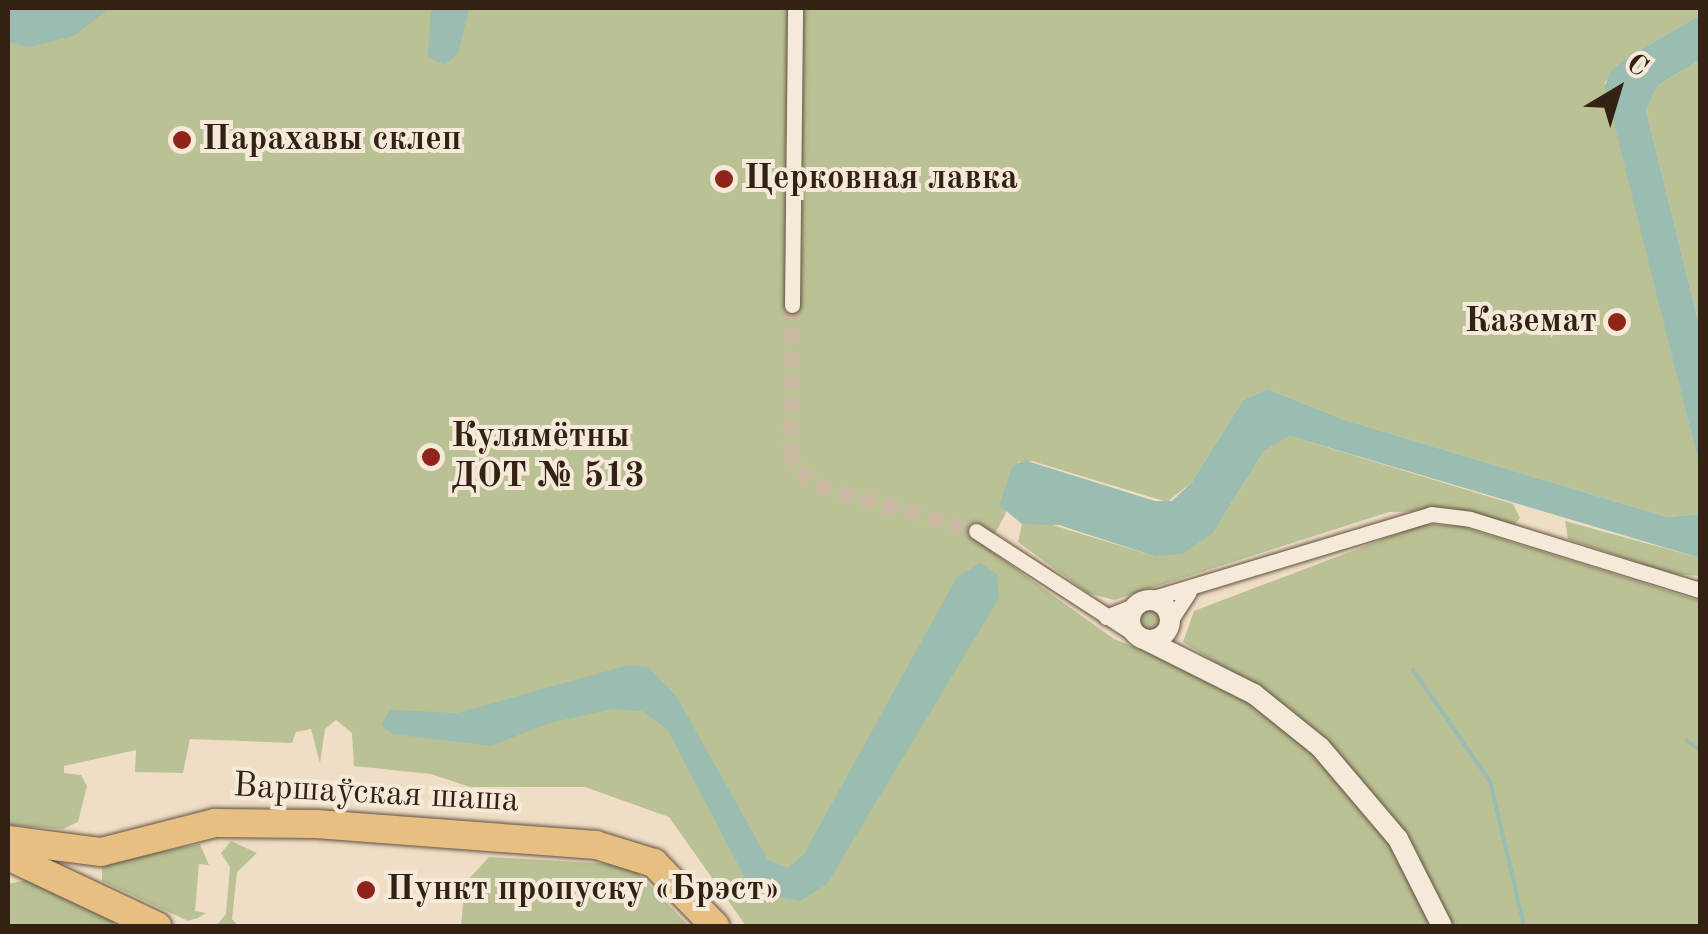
<!DOCTYPE html>
<html>
<head>
<meta charset="utf-8">
<style>
	body { margin:0 }
	#map { position:relative; width:1708px; height:934px; overflow:hidden; background:#efdec5; font-family:"Old Standard TT",serif }
	div>[style] { position:absolute }
	[style*='--x'] { left:calc(var(--x)*1px); top:calc(var(--y)*1px); width:calc(var(--w)*1px); rotate:calc(var(--a)*1deg) }
	.green>* { inset:0; background:#bac194 }
	.round { border-radius:50% }
	.water>* { inset:0; background:#9abcb1 }
	.stream>* { height:4px; margin:-2px; padding:0 2px; transform-origin:2px; border-radius:2px; background:#9abcb1 }
	.street-tunnel>* { height:15px; margin-top:-7.5px; transform-origin:0; background:repeating-linear-gradient(90deg,#c9b8a2 0 15px,transparent 0 23px) }
	.roads { filter:drop-shadow(0 0 2px #625040) drop-shadow(0 0 2px #625040) }
	.street>* { height:15px; margin:-7.5px; padding:0 7.5px; transform-origin:7.5px; border-radius:7.5px; background:#f5ead9 }
	.secondary>* { height:20px; margin:-10px; padding:0 10px; transform-origin:10px; border-radius:10px; background:#f5ead9 }
	.secondary>.ring { margin:-10px; padding:0; box-sizing:content-box; background:none; border:20px solid #f5ead9; border-radius:50% }
	.highway>* { height:28px; margin:-14px; padding:0 14px; transform-origin:14px; border-radius:14px; background:#e8bf82 }
	.dots>* { width:28px; height:28px; translate:-50% -50%; box-sizing:border-box; border:5px solid #f5ead9; border-radius:50% }
	span { translate:-50% -50%; white-space:nowrap; text-align:center; line-height:1.15; -webkit-text-stroke:8px #f5ead9; paint-order:stroke }
	.poi-label { font-size:35px; color:#332114; font-weight:700 }
	.left { translate:0 -50%; text-align:left }
	.right { translate:-100% -50%; text-align:right }
	.street-label { font-size:35px; color:#332114 }
	.frame { position:absolute; inset:0; border:10px solid #332114; pointer-events:none }
	.north { position:absolute; left:1568px; top:40px; width:100px; height:100px; -webkit-text-stroke:8px #f5ead9; paint-order:stroke; rotate:38deg; font-size:28px; font-weight:700; line-height:40px; text-align:center; color:#332114 }
	.north::after { content:''; display:block; margin:auto; width:35px; height:45px; background:#332114; clip-path:polygon(50% 0,100% 100%,50% 72%,0 100%) }
</style>
</head>
<body>
<div id="map">
	<div class="green">
		<i style="clip-path:polygon(8px 8px,1700px 8px,1700px 15px,1625px 59px,1605px 82px,1700px 469px,1700px 514px,1667px 517px,1345px 420px,1267px 389px,1243px 400px,1192px 482px,1167px 502px,1032px 461px,1018px 462px,1005px 515px,987px 548px,1114px 639px,1211px 678px,1288px 727px,1381px 826px,1431px 926px,746px 926px,669px 817px,585px 787px,470px 787px,431px 774px,354px 766px,352px 733px,336px 720px,325px 729px,320px 763px,311px 729px,296px 732px,292px 743px,190px 739px,183px 773px,135px 772px,136px 750px,64px 766px,64px 773px,81px 775px,87px 786px,78px 822px,63px 829px,8px 825px)"></i>
		<i style="clip-path:polygon(1700px 60px,1700px 328px,1646px 110px,1658px 85px)"></i>
		<i style="clip-path:polygon(1290px 436px,1513px 504px,1520px 518px,1514px 525px,1461px 510px,1389px 512px,1114px 600px,1088px 593px,1018px 542px,1022px 524px,1049px 524px,1154px 556px,1220px 522px,1264px 451px)"></i>
		<i style="clip-path:polygon(1565px 521px,1700px 558px,1700px 576px,1673px 574px,1568px 539px)"></i>
		<i style="clip-path:polygon(1423px 524px,1460px 526px,1700px 601px,1700px 926px,1450px 926px,1410px 839px,1331px 747px,1290px 709px,1183px 642px,1194px 611px)"></i>
		<i class="round" style="left:1134px;top:604px;width:32px;height:32px"></i>
		<i style="clip-path:polygon(231px 841px,257px 853px,237px 872px,232px 919px,238px 926px,216px 926px,226px 914px,230px 867px,221px 853px)"></i>
		<i style="clip-path:polygon(200px 844px,209px 865px,199px 864px,195px 911px,206px 913px,198px 918px,188px 921px,102px 881px,102px 863px)"></i>
		<i style="clip-path:polygon(489px 857px,613px 864px,636px 871px,689px 926px,461px 926px,465px 883px)"></i>
		<i style="clip-path:polygon(31px 879px,116px 919px,112px 926px,8px 926px,8px 884px)"></i>
	</div>
	<div class="water">
		<i style="clip-path:polygon(8px 8px,109px 8px,74px 36px,29px 47px,8px 42px)"></i>
		<i style="clip-path:polygon(431px 8px,469px 8px,458px 54px,444px 65px,428px 57px)"></i>
		<i style="clip-path:polygon(1700px 15px,1700px 60px,1658px 85px,1646px 110px,1700px 328px,1700px 469px,1605px 87px,1609px 73px,1625px 59px)"></i>
		<i style="clip-path:polygon(1267px 389px,1345px 420px,1667px 517px,1700px 514px,1700px 558px,1290px 436px,1264px 451px,1213px 533px,1182px 554px,1154px 556px,1059px 525px,1022px 524px,999px 505px,1013px 466px,1024px 460px,1155px 501px,1172px 501px,1192px 482px,1243px 400px)"></i>
		<i style="clip-path:polygon(980px 563px,997px 574px,999px 598px,827px 884px,800px 901px,764px 894px,745px 878px,667px 729px,642px 711px,612px 709px,549px 723px,491px 746px,393px 734px,381px 725px,390px 710px,457px 713px,629px 665px,648px 667px,677px 697px,768px 860px,788px 868px,804px 854px,957px 577px)"></i>
	</div>
	<div class="stream">
		<i style="--x:1413;--y:670;--w:135;--a:55.3"></i>
		<i style="--x:1490;--y:781;--w:149;--a:76.8"></i>
		<i style="--x:1686;--y:740;--w:17;--a:36"></i>
	</div>
	<div class="street-tunnel">
		<i style="--x:792;--y:305;--w:146;--a:90.8"></i>
		<i style="--x:790;--y:451;--w:21;--a:65"></i>
		<i style="--x:799;--y:470;--w:23;--a:40"></i>
		<i style="--x:817;--y:485;--w:166;--a:16.1"></i>
	</div>
	<div class="roads">
		<div class="street">
			<i style="--x:792;--y:305;--w:297;--a:-89.4"></i>
			<i style="--x:976;--y:531;--w:191;--a:33"></i>
			<i style="--x:1147;--y:600;--w:297;--a:-16.8"></i>
			<i style="--x:1431;--y:514;--w:39;--a:7"></i>
			<i style="--x:1470;--y:519;--w:241;--a:17.2"></i>
			<i style="--x:1106;--y:617;--w:37;--a:-22"></i>
			<i style="--x:1170;--y:621;--w:35;--a:-57"></i>
		</div>
		<div class="secondary">
			<i class="ring" style="left:1130px;top:600px;width:20px;height:20px"></i>
			<i style="--x:1148;--y:641;--w:119;--a:26.6"></i>
			<i style="--x:1254;--y:694;--w:85;--a:38.8"></i>
			<i style="--x:1320;--y:747;--w:121;--a:49.7"></i>
			<i style="--x:1398;--y:839;--w:97;--a:63.2"></i>
		</div>
		<div class="highway">
			<i style="--x:8;--y:840;--w:94;--a:7.4"></i>
			<i style="--x:101;--y:852;--w:118;--a:-14.3"></i>
			<i style="--x:215;--y:823;--w:101;--a:0.6"></i>
			<i style="--x:316;--y:824;--w:281;--a:4.3"></i>
			<i style="--x:596;--y:845;--w:61;--a:17.2"></i>
			<i style="--x:654;--y:863;--w:88;--a:45.9"></i>
			<i style="--x:8;--y:856;--w:165;--a:25.2"></i>
		</div>
	</div>
	<div class="dots">
		<i style="left:182px;top:140px;background:#8f2418"></i>
		<i style="left:724px;top:179px;background:#8f2418"></i>
		<i style="left:1617px;top:322px;background:#8f2418"></i>
		<i style="left:431px;top:457px;background:#8f2418"></i>
		<i style="left:366px;top:890px;background:#8f2418"></i>
	</div>
	<div class="poi-label">
		<span class="left" style="left:202px;top:140px">Парахавы склеп</span>
		<span class="left" style="left:744px;top:179px">Церковная лавка</span>
		<span class="right" style="left:1597px;top:322px">Каземат</span>
		<span class="left" style="left:451px;top:457px">Кулямётны<br>ДОТ № 513</span>
		<span class="left" style="left:386px;top:890px">Пункт пропуску «Брэст»</span>
	</div>
	<div class="street-label">
		<span style="left:376px;top:794px;rotate:3deg">Варшаўская шаша</span>
	</div>
	<div class="frame"></div>
	<div class="north">С</div>
</div>
</body>
</html>
